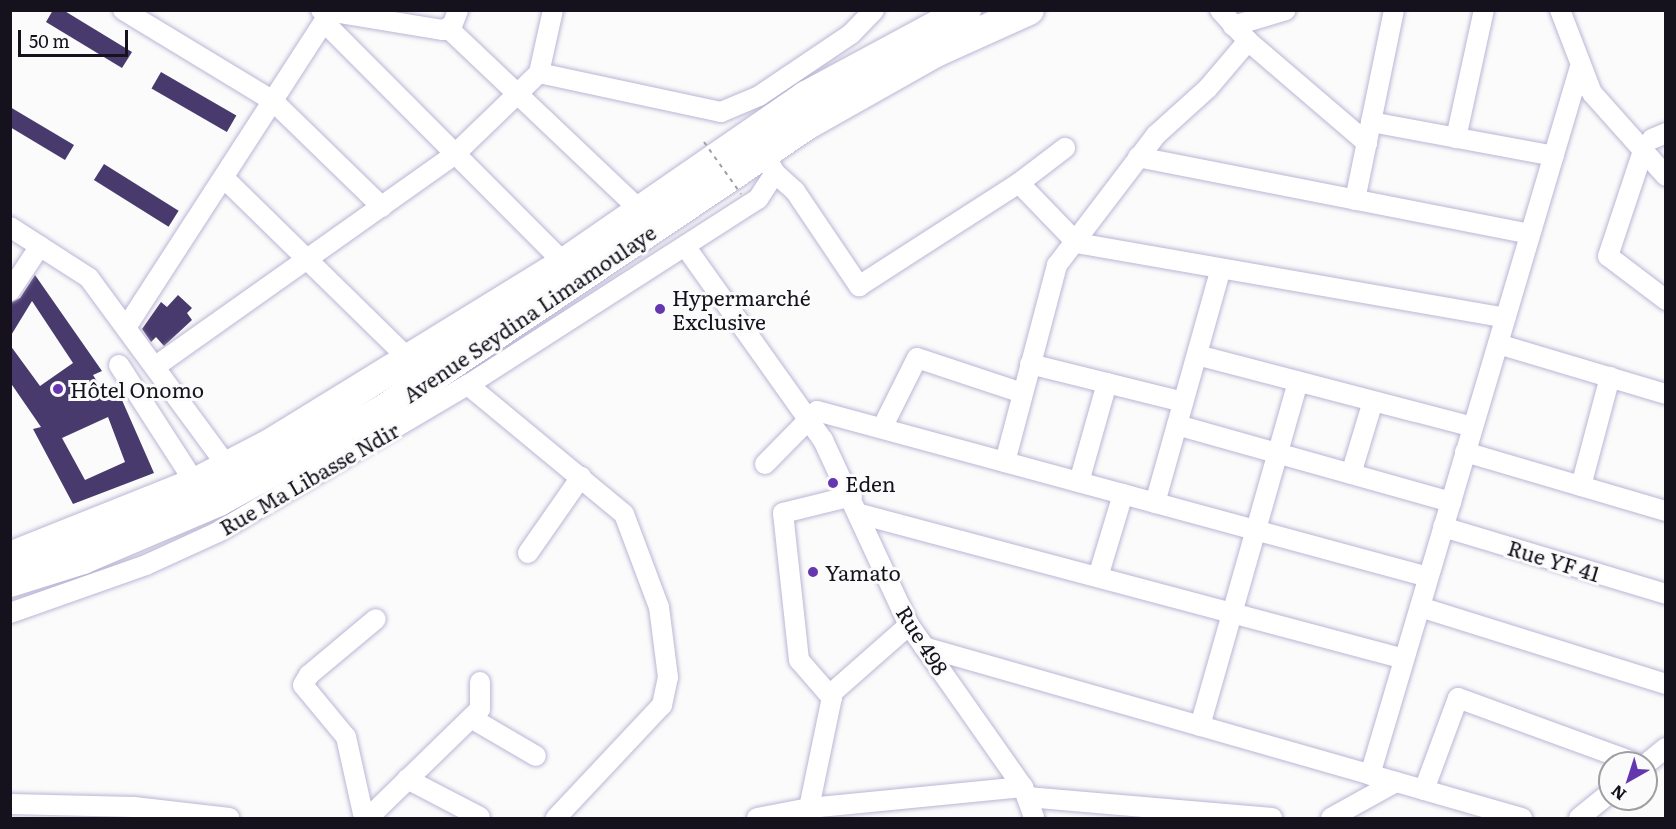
<!DOCTYPE html>
<html>
<head>
<meta charset="utf-8">
<style>
	body { margin:0 }
	#map { position:relative; width:1676px; height:829px; overflow:hidden; background:#fbfbfb; font-family:Literata,serif }
	div>[style] { position:absolute }
	[style*='--x'] { left:calc(var(--x)*1px); top:calc(var(--y)*1px); width:calc(var(--w)*1px); rotate:calc(var(--a)*1deg) }
	.building>* { inset:0; background:#493a6d; transform-origin:0 0 }
	.roads { filter:drop-shadow(0 0 2px #bcb5d5) drop-shadow(0 0 2px #bcb5d5) }
	.minor>* { height:20px; margin:-10px; padding:0 10px; transform-origin:10px; border-radius:10px; background:#fff }
	.highway>* { height:30px; margin:-15px; padding:0 15px; transform-origin:15px; border-radius:15px; background:#fff }
	.path-bridge>* { height:2px; margin-top:-1px; transform-origin:0; background:repeating-linear-gradient(90deg,#9e9da1 0 4.5px,transparent 0 9px) }
	.dots>* { width:16px; height:16px; translate:-50% -50%; box-sizing:border-box; border:3px solid #fbfbfb; border-radius:50% }
	span { translate:-50% -50%; white-space:nowrap; text-align:center; line-height:1.15; -webkit-text-stroke:6px #fbfbfb; paint-order:stroke }
	.poi-label { font-size:21px; color:#15121d }
	.left { translate:0 -50%; text-align:left }
	.street-label { font-size:21px; color:#15121d }
	.frame { position:absolute; inset:0; border:12px solid #15121d; pointer-events:none }
	.north { position:absolute; left:1598px; top:751px; width:60px; height:60px; box-sizing:border-box; background:#fbfbfb; border:2px solid #9f9ea2; border-radius:50%; rotate:219deg; font-size:16px; font-weight:700; line-height:24px; text-align:center; color:#15121d }
	.north::after { content:''; display:block; margin:auto; width:21px; height:27px; background:#6437af; clip-path:polygon(50% 0,100% 100%,50% 72%,0 100%) }
	.scale { position:absolute; left:18px; top:30px; width:110px; height:27px; box-sizing:border-box; border:3px solid #15121d; border-top:0; padding-left:8px; font-size:18px; line-height:21px; white-space:nowrap; color:#15121d; -webkit-text-stroke:4px #fbfbfb; paint-order:stroke }
</style>
</head>
<body>
<div id="map">
	<div class="building">
		<i style="clip-path:polygon(53px 10px,63px 10px,132px 52px,122px 68px,46px 22px)"></i>
		<i style="left:161px;top:72px;width:87px;height:19px;rotate:30deg"></i>
		<i style="clip-path:polygon(10px 107px,74px 145px,65px 160px,10px 127px)"></i>
		<i style="left:104px;top:164px;width:88px;height:19px;rotate:32deg"></i>
		<i style="clip-path:polygon(evenodd,35px 275px,102px 371px,93px 375px,106px 396px,118px 391px,154px 473px,73px 504px,33px 429px,41px 427px,10px 382px,10px 345px,40px 386px,73px 363px,32px 301px,10px 337px,10px 303px,20px 298px,35px 275px,108px 417px,125px 462px,85px 480px,62px 438px,108px 417px)"></i>
		<i style="clip-path:polygon(178px 295px,192px 308px,187px 313px,192px 320px,164px 346px,156px 337px,151px 342px,142px 329px,161px 302px,167px 307px)"></i>
	</div>
	<div class="roads">
		<div class="minor">
			<i style="--x:123;--y:10;--w:175;--a:31.2"></i>
			<i style="--x:273;--y:101;--w:152;--a:44.2"></i>
			<i style="--x:321;--y:10;--w:124;--a:9.3"></i>
			<i style="--x:443;--y:30;--w:10;--a:-24"></i>
			<i style="--x:452;--y:26;--w:17;--a:-69"></i>
			<i style="--x:1220;--y:10;--w:42;--a:47.9"></i>
			<i style="--x:1248;--y:41;--w:157;--a:40.6"></i>
			<i style="--x:1560;--y:10;--w:89;--a:68.9"></i>
			<i style="--x:1592;--y:93;--w:111;--a:48.3"></i>
			<i style="--x:324;--y:22;--w:340;--a:45.1"></i>
			<i style="--x:1233;--y:26;--w:55;--a:-16.8"></i>
			<i style="--x:448;--y:28;--w:263;--a:43.5"></i>
			<i style="--x:539;--y:73;--w:186;--a:12.1"></i>
			<i style="--x:721;--y:112;--w:41;--a:-22.8"></i>
			<i style="--x:759;--y:96;--w:111;--a:-34"></i>
			<i style="--x:851;--y:34;--w:33;--a:-46"></i>
			<i style="--x:1371;--y:122;--w:186;--a:10.5"></i>
			<i style="--x:1456;--y:138;--w:131;--a:-77.7"></i>
			<i style="--x:1652;--y:139;--w:15;--a:-23"></i>
			<i style="--x:1643;--y:151;--w:111;--a:108.4"></i>
			<i style="--x:1608;--y:256;--w:73;--a:37.2"></i>
			<i style="--x:1138;--y:157;--w:399;--a:11.1"></i>
			<i style="--x:775;--y:173;--w:27;--a:42"></i>
			<i style="--x:795;--y:191;--w:115;--a:56"></i>
			<i style="--x:859;--y:286;--w:190;--a:-32.8"></i>
			<i style="--x:1019;--y:183;--w:83;--a:46"></i>
			<i style="--x:1077;--y:243;--w:435;--a:9.9"></i>
			<i style="--x:224;--y:178;--w:262;--a:44.4"></i>
			<i style="--x:1019;--y:183;--w:58;--a:-37.3"></i>
			<i style="--x:1355;--y:200;--w:194;--a:-78.4"></i>
			<i style="--x:10;--y:227;--w:94;--a:32.8"></i>
			<i style="--x:89;--y:278;--w:235;--a:53.7"></i>
			<i style="--x:685;--y:246;--w:238;--a:54.6"></i>
			<i style="--x:823;--y:440;--w:204;--a:65.1"></i>
			<i style="--x:909;--y:625;--w:198;--a:54.9"></i>
			<i style="--x:1023;--y:787;--w:33;--a:70"></i>
			<i style="--x:10;--y:291;--w:54;--a:-56.3"></i>
			<i style="--x:127;--y:326;--w:370;--a:-57.1"></i>
			<i style="--x:1498;--y:344;--w:175;--a:16.6"></i>
			<i style="--x:1197;--y:355;--w:285;--a:14.6"></i>
			<i style="--x:1030;--y:364;--w:158;--a:13.9"></i>
			<i style="--x:119;--y:365;--w:140;--a:57.2"></i>
			<i style="--x:156;--y:366;--w:364;--a:-35.3"></i>
			<i style="--x:453;--y:156;--w:120;--a:-44"></i>
			<i style="--x:539;--y:73;--w:65;--a:-77.5"></i>
			<i style="--x:468;--y:385;--w:202;--a:39.6"></i>
			<i style="--x:624;--y:514;--w:99;--a:69.4"></i>
			<i style="--x:659;--y:607;--w:71;--a:82.7"></i>
			<i style="--x:668;--y:677;--w:29;--a:102"></i>
			<i style="--x:662;--y:705;--w:155;--a:133.2"></i>
			<i style="--x:1177;--y:425;--w:285;--a:15.7"></i>
			<i style="--x:882;--y:428;--w:78;--a:-63.4"></i>
			<i style="--x:917;--y:358;--w:111;--a:18.4"></i>
			<i style="--x:1465;--y:452;--w:209;--a:16.4"></i>
			<i style="--x:1005;--y:462;--w:204;--a:-75.2"></i>
			<i style="--x:1057;--y:265;--w:163;--a:-52.7"></i>
			<i style="--x:1156;--y:135;--w:70;--a:-42.1"></i>
			<i style="--x:1208;--y:88;--w:62;--a:-49.6"></i>
			<i style="--x:765;--y:464;--w:74;--a:-45.5"></i>
			<i style="--x:817;--y:411;--w:633;--a:15.2"></i>
			<i style="--x:1351;--y:474;--w:76;--a:-73.2"></i>
			<i style="--x:1079;--y:482;--w:103;--a:-74.2"></i>
			<i style="--x:1581;--y:486;--w:113;--a:-75.1"></i>
			<i style="--x:1155;--y:503;--w:240;--a:-74.3"></i>
			<i style="--x:860;--y:514;--w:563;--a:14.92"></i>
			<i style="--x:1443;--y:527;--w:233;--a:16.7"></i>
			<i style="--x:528;--y:553;--w:93;--a:-55.1"></i>
			<i style="--x:1098;--y:577;--w:87;--a:-73.2"></i>
			<i style="--x:1420;--y:607;--w:258;--a:17.4"></i>
			<i style="--x:10;--y:613;--w:144;--a:-19.4"></i>
			<i style="--x:146;--y:565;--w:79;--a:-24.6"></i>
			<i style="--x:218;--y:532;--w:290;--a:-30.5"></i>
			<i style="--x:468;--y:385;--w:345;--a:-32.7"></i>
			<i style="--x:758;--y:199;--w:31;--a:-57"></i>
			<i style="--x:775;--y:173;--w:21;--a:-119"></i>
			<i style="--x:924;--y:647;--w:622;--a:15.96"></i>
			<i style="--x:832;--y:698;--w:50;--a:-131"></i>
			<i style="--x:799;--y:660;--w:148;--a:-96.2"></i>
			<i style="--x:783;--y:513;--w:71;--a:-13.8"></i>
			<i style="--x:471;--y:718;--w:75;--a:30.3"></i>
			<i style="--x:1200;--y:726;--w:358;--a:-74.1"></i>
			<i style="--x:1646;--y:764;--w:26;--a:-39"></i>
			<i style="--x:1370;--y:775;--w:738;--a:-73.48"></i>
			<i style="--x:407;--y:779;--w:82;--a:27.5"></i>
			<i style="--x:1424;--y:790;--w:98;--a:-69.7"></i>
			<i style="--x:1458;--y:698;--w:189;--a:20.1"></i>
			<i style="--x:1027;--y:797;--w:246;--a:4.9"></i>
			<i style="--x:10;--y:804;--w:124;--a:1.4"></i>
			<i style="--x:134;--y:807;--w:96;--a:6.6"></i>
			<i style="--x:809;--y:808;--w:118;--a:-78.3"></i>
			<i style="--x:833;--y:692;--w:101;--a:-41.4"></i>
			<i style="--x:364;--y:818;--w:83;--a:-102.5"></i>
			<i style="--x:346;--y:737;--w:67;--a:-129.6"></i>
			<i style="--x:303;--y:685;--w:12;--a:-59"></i>
			<i style="--x:309;--y:675;--w:87;--a:-39.9"></i>
			<i style="--x:368;--y:818;--w:156;--a:-44.2"></i>
			<i style="--x:480;--y:709;--w:27;--a:-90"></i>
			<i style="--x:757;--y:818;--w:53;--a:-10.9"></i>
			<i style="--x:809;--y:808;--w:215;--a:-5.6"></i>
			<i style="--x:1331;--y:818;--w:74;--a:-29"></i>
			<i style="--x:1579;--y:818;--w:40;--a:-39"></i>
		</div>
		<div class="highway">
			<i style="--x:10;--y:557;--w:199;--a:-21.8"></i>
			<i style="--x:195;--y:483;--w:85;--a:-27.5"></i>
			<i style="--x:270;--y:444;--w:345;--a:-31.6"></i>
			<i style="--x:564;--y:263;--w:294;--a:-34.6"></i>
			<i style="--x:806;--y:96;--w:182;--a:-28.3"></i>
			<i style="--x:10;--y:582;--w:77;--a:-17.5"></i>
			<i style="--x:83;--y:559;--w:148;--a:-23.1"></i>
			<i style="--x:219;--y:501;--w:190;--a:-29"></i>
			<i style="--x:385;--y:409;--w:510;--a:-33.97"></i>
			<i style="--x:808;--y:124;--w:147;--a:-29.4"></i>
			<i style="--x:936;--y:52;--w:102;--a:-24.3"></i>
		</div>
	</div>
	<div class="path-bridge">
		<i style="--x:704;--y:142;--w:64;--a:54.6"></i>
	</div>
	<div class="dots">
		<i style="left:660px;top:309px;background:#6437af"></i>
		<i style="left:58px;top:389px;background:#6437af"></i>
		<i style="left:833px;top:483px;background:#6437af"></i>
		<i style="left:813px;top:572px;background:#6437af"></i>
	</div>
	<div class="poi-label">
		<span class="left" style="left:672px;top:309px">Hypermarché<br>Exclusive</span>
		<span class="left" style="left:70px;top:389px">Hôtel Onomo</span>
		<span class="left" style="left:845px;top:483px">Eden</span>
		<span class="left" style="left:825px;top:572px">Yamato</span>
	</div>
	<div class="street-label">
		<span style="left:529px;top:313px;rotate:-34deg">Avenue Seydina Limamoulaye</span>
		<span style="left:309px;top:478px;rotate:-30deg">Rue Ma Libasse Ndir</span>
		<span style="left:1554px;top:560px;rotate:17deg">Rue YF 41</span>
		<span style="left:923px;top:640px;rotate:58deg">Rue 498</span>
	</div>
	<div class="frame"></div>
	<div class="north">N</div>
	<div class="scale">50 m</div>
</div>
</body>
</html>
